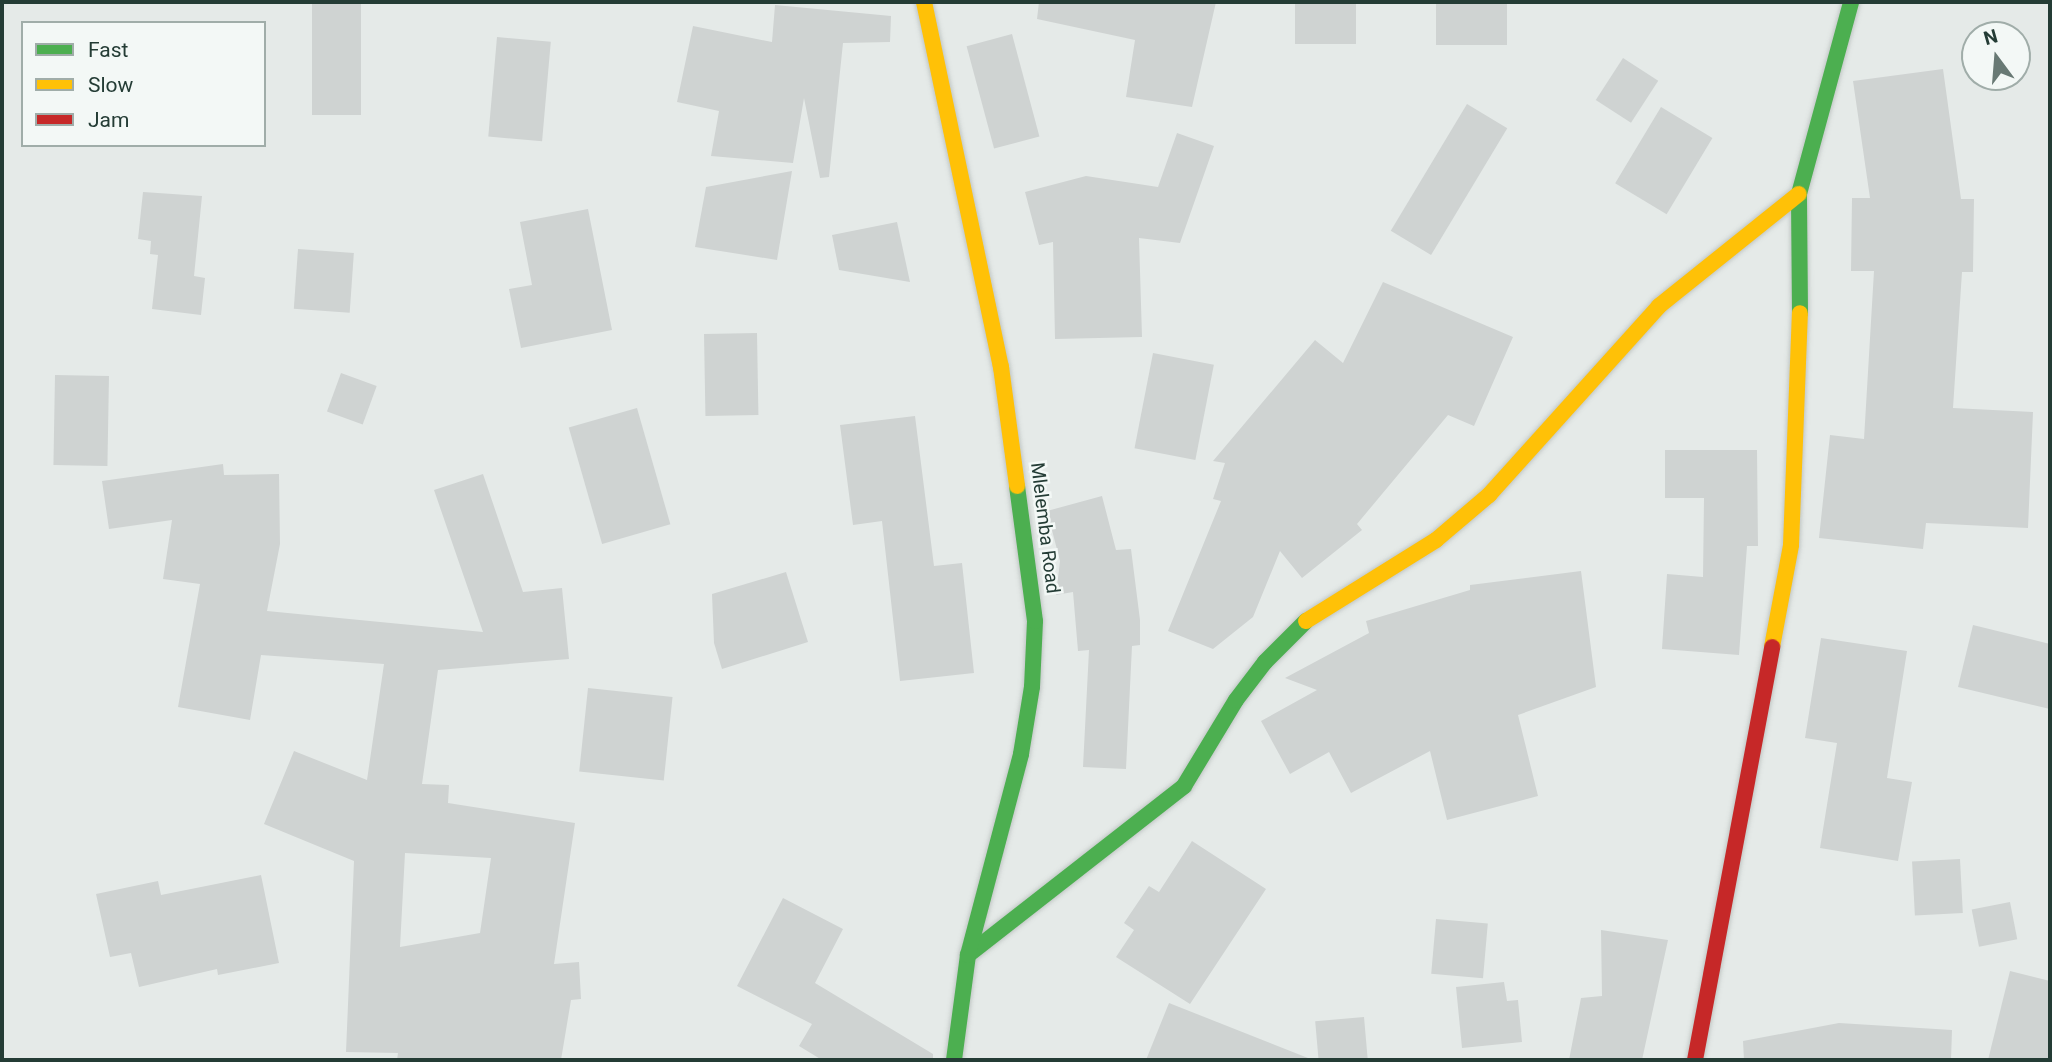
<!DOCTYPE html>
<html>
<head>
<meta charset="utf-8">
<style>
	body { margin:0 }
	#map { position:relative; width:2052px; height:1062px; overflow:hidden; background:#e5eae8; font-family:Roboto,sans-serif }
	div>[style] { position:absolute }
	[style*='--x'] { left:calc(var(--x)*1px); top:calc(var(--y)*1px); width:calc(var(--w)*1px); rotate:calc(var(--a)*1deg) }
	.building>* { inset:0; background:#cfd3d2; transform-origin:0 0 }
	.roads { filter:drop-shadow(0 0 2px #c1c7c5) drop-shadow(0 0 2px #c1c7c5) }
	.fast>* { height:16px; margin:-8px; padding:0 8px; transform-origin:8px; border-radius:8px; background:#4caf50 }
	.slow>* { height:16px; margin:-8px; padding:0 8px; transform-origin:8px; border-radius:8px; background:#ffc107 }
	.jam>* { height:16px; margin:-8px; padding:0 8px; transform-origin:8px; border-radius:8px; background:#c62828 }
	span { translate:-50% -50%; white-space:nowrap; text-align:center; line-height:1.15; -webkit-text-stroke:5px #f3f8f6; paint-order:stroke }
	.street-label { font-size:19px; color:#243c35 }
	.frame { position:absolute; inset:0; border:4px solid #243c35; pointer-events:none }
	.legend { position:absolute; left:21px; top:21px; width:245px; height:126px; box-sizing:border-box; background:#f3f8f6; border:2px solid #a0ada9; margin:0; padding:9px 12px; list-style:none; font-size:21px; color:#243c35 }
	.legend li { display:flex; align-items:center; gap:14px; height:35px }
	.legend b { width:35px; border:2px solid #a0ada9 }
	.north { position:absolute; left:1961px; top:21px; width:70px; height:70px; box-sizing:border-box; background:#f3f8f6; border:2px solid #a0ada9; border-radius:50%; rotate:344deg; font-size:19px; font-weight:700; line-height:28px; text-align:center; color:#243c35 }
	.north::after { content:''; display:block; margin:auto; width:24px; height:32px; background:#687974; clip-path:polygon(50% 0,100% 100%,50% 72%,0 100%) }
</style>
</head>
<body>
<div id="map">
	<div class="building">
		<i style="left:312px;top:2px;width:49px;height:113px"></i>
		<i style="clip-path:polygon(1039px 2px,1216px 2px,1192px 107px,1126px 97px,1135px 40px,1037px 19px)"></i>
		<i style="left:1295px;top:2px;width:61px;height:42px"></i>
		<i style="left:1436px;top:2px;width:71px;height:43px"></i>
		<i style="clip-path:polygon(775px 5px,891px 16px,890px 42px,843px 43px,829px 177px,820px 178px,804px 98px,793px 163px,711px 156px,719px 111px,677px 102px,693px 26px,772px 42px)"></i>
		<i style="left:1012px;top:34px;width:106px;height:47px;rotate:75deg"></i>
		<i style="left:497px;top:37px;width:54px;height:100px;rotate:5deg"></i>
		<i style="left:1623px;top:58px;width:42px;height:50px;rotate:33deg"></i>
		<i style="clip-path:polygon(1943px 69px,1961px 199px,1974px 199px,1973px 272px,1962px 272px,1953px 408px,2033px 412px,2028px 528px,1926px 523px,1923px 549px,1819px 538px,1830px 435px,1864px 439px,1874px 271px,1851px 271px,1852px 198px,1870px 198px,1853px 81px)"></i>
		<i style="left:1467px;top:104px;width:47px;height:148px;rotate:31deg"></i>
		<i style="left:1661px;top:107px;width:60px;height:89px;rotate:31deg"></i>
		<i style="clip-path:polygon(1177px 133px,1214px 146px,1180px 243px,1139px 238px,1142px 337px,1055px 339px,1053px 242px,1039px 245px,1025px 192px,1086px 176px,1158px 187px)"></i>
		<i style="clip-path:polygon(792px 171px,777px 260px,695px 247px,706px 187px)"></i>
		<i style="clip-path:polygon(143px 192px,202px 196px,194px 276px,205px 278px,201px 315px,152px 309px,158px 255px,150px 254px,151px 241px,138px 239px)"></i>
		<i style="clip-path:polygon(588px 209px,612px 330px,521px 348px,509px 289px,532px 285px,520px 222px)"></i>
		<i style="clip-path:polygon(897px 222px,910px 282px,839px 270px,832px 235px)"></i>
		<i style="left:298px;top:249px;width:56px;height:60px;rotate:4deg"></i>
		<i style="clip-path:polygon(1383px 282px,1513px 337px,1474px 426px,1448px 415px,1357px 524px,1362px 530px,1302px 578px,1280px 551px,1253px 617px,1213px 649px,1168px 631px,1221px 501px,1213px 499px,1225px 463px,1213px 461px,1315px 340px,1343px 363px)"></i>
		<i style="left:757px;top:333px;width:82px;height:53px;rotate:89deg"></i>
		<i style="left:1153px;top:353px;width:62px;height:97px;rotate:11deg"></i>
		<i style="left:341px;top:373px;width:38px;height:41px;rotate:20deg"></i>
		<i style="left:55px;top:375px;width:54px;height:90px;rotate:1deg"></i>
		<i style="left:637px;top:408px;width:121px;height:71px;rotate:74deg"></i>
		<i style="clip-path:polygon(915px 416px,934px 566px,962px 563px,974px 673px,900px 681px,882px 521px,853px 525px,840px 425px)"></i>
		<i style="clip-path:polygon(1665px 450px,1757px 450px,1758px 546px,1747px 546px,1739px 655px,1662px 649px,1667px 574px,1703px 577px,1704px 498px,1665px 498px)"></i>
		<i style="clip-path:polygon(evenodd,223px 464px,224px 475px,279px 474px,280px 544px,267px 611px,483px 632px,434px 490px,483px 474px,523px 592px,562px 588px,569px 659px,438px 670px,422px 784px,449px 785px,448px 803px,575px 823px,554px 964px,579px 962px,581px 999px,571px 1000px,561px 1060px,397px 1060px,398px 1053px,346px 1052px,354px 861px,264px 824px,294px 751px,367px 780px,384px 664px,261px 655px,250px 720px,178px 707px,200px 584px,163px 579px,172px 520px,109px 529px,102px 481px,223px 464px,405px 853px,491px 858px,480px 933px,400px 947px,405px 853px)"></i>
		<i style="clip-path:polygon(1102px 496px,1116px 550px,1131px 549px,1140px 620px,1140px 645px,1132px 646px,1126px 769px,1083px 767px,1089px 650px,1078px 651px,1073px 592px,1056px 595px,1060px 561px,1047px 511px)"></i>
		<i style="clip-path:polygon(1581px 571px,1596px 687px,1518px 715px,1538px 796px,1447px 820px,1430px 751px,1351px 793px,1329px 752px,1290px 774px,1261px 721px,1317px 690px,1285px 678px,1369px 633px,1366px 621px,1470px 590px,1470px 585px)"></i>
		<i style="clip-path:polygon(786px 572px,808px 642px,722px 669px,714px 643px,712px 594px)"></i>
		<i style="clip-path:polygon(1973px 625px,2050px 644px,2050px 709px,1958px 687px)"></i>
		<i style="clip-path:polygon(1821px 638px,1907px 651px,1887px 778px,1912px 782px,1898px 861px,1820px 848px,1837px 743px,1805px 738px)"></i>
		<i style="left:588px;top:688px;width:85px;height:84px;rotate:6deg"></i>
		<i style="clip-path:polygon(1192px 841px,1266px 889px,1190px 1004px,1116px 957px,1134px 930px,1124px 923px,1149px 886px,1159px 892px)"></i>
		<i style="left:1960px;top:859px;width:54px;height:48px;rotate:87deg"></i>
		<i style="clip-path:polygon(261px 875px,279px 963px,218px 975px,217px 969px,139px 987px,131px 953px,110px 957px,96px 894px,158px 881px,161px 895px)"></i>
		<i style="clip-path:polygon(783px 898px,843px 929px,815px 983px,933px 1054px,933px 1060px,822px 1060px,799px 1046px,812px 1024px,737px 986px)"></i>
		<i style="left:2010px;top:902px;width:38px;height:39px;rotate:79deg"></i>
		<i style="left:1436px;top:919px;width:52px;height:55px;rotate:5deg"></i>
		<i style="clip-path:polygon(1601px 930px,1668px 940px,1642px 1060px,1569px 1060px,1581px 998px,1602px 996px)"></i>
		<i style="clip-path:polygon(2010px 971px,2050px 981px,2050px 1060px,1988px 1060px)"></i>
		<i style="clip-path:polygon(1504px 982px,1507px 1001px,1518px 1000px,1522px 1042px,1462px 1048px,1456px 987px)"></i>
		<i style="clip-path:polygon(1169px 1003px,1308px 1058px,1308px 1060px,1146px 1060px)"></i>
		<i style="left:1364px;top:1017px;width:43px;height:49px;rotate:85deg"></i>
		<i style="clip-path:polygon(1839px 1023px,1952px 1030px,1951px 1060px,1744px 1060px,1743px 1041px)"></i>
	</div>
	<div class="roads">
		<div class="fast">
			<i style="--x:1800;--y:313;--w:119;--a:-90.5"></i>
			<i style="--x:1799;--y:194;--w:199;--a:-74.8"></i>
			<i style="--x:968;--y:955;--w:274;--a:-38"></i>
			<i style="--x:1184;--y:786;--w:100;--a:-58.8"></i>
			<i style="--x:1236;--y:700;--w:48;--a:-52.7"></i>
			<i style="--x:1265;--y:662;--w:58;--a:-45"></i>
			<i style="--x:954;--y:1060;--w:106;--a:-82.4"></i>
			<i style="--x:968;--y:955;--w:208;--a:-75.2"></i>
			<i style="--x:1021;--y:754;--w:68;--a:-80.7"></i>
			<i style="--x:1032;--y:687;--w:66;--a:-87.4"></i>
			<i style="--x:1035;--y:621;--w:136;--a:-97.6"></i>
		</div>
		<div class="slow">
			<i style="--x:924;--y:2;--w:373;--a:78.1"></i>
			<i style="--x:1001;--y:367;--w:120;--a:82.3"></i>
			<i style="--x:1306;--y:621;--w:153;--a:-31.9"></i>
			<i style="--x:1436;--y:540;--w:70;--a:-40.3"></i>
			<i style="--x:1489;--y:495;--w:254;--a:-48"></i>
			<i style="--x:1659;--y:306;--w:179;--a:-38.7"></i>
			<i style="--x:1772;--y:647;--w:104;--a:-79.4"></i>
			<i style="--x:1791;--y:545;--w:232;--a:-87.8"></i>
		</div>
		<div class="jam">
			<i style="--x:1695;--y:1060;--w:420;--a:-79.4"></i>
		</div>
	</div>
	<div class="street-label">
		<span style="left:1045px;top:528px;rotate:83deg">Mlelemba Road</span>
	</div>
	<div class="frame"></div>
	<ul class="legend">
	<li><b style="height:9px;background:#4caf50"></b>Fast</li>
	<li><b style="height:9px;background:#ffc107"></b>Slow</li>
	<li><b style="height:9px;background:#c62828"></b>Jam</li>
	</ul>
	<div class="north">N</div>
</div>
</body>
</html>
